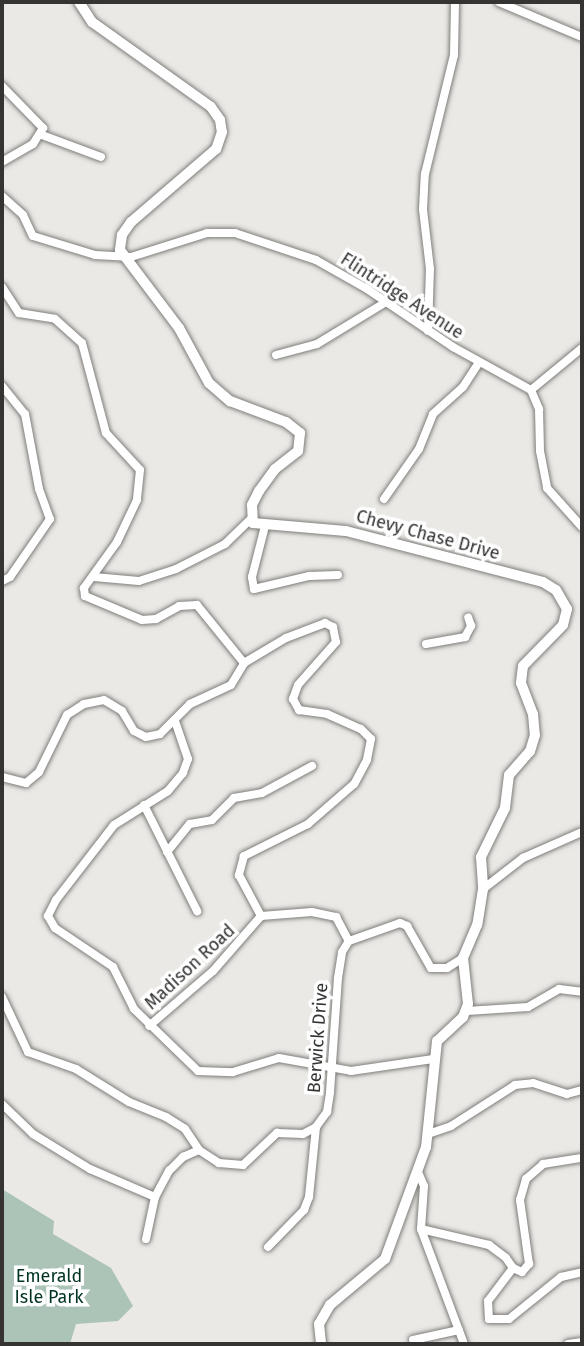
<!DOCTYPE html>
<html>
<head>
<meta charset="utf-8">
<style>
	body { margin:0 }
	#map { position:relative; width:584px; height:1346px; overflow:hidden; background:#ebe9e6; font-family:"Fira Sans",sans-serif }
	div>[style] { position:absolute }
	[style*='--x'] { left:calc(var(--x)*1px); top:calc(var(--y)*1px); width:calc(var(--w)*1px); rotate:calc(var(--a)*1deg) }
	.green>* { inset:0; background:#acc3b7 }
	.roads { filter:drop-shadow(0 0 2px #7f7d7a) drop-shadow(0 0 2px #7f7d7a) }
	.minor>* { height:8px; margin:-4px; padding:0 4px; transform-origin:4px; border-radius:4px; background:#fff }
	.major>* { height:10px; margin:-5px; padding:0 5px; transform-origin:5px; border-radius:5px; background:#fff }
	span { translate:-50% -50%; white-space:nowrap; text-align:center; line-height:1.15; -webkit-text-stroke:7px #fff; paint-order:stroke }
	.street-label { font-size:18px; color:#353433 }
	.park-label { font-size:18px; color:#003321 }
	.frame { position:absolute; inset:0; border:4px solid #353433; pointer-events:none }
</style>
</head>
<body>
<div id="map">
	<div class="green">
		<i style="clip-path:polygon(2px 1189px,54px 1221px,53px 1234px,111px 1268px,133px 1306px,118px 1321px,76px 1324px,70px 1344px,2px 1344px)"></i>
	</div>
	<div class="roads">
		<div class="minor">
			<i style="--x:499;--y:2;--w:90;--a:22.9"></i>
			<i style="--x:2;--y:86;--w:59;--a:45.7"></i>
			<i style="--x:43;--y:128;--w:19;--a:122"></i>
			<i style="--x:33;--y:144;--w:36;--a:150"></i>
			<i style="--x:42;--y:135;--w:63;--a:20.4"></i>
			<i style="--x:2;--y:196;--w:28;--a:42"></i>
			<i style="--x:23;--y:215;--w:23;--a:65"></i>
			<i style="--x:33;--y:236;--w:65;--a:17"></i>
			<i style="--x:95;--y:255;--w:36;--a:3"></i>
			<i style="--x:131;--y:257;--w:80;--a:-17.5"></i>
			<i style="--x:207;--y:233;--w:28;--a:0"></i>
			<i style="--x:235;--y:233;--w:85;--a:18.4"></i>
			<i style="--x:316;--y:260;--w:59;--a:29.6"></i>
			<i style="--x:367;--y:289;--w:104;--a:34"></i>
			<i style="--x:453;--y:347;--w:89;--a:28.9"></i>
			<i style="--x:531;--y:390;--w:21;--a:67"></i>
			<i style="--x:539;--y:409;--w:42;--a:88.6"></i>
			<i style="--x:540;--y:451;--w:38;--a:79"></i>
			<i style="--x:547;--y:488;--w:52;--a:48.1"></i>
			<i style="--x:2;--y:287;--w:31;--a:57"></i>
			<i style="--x:19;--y:313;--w:36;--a:9"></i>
			<i style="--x:55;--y:319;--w:36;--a:42"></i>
			<i style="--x:82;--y:343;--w:93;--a:75.1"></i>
			<i style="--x:106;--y:433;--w:50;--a:47.4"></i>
			<i style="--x:140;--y:470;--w:30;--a:96"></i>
			<i style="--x:137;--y:500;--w:47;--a:115.5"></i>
			<i style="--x:117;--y:542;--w:57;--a:125.7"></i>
			<i style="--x:84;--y:588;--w:8;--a:83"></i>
			<i style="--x:85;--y:596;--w:62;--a:22.8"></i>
			<i style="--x:142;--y:620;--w:14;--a:-4"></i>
			<i style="--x:156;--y:619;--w:26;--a:-29"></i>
			<i style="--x:179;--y:606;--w:18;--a:-3"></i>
			<i style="--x:197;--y:605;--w:75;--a:51"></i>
			<i style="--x:428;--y:331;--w:62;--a:-88.2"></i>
			<i style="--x:430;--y:269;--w:60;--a:-96.7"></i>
			<i style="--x:423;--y:209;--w:35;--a:-87"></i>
			<i style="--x:425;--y:174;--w:122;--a:-76.3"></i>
			<i style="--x:454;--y:55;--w:53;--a:-88.9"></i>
			<i style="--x:276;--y:355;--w:42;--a:-15"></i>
			<i style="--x:317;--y:344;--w:81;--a:-31.3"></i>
			<i style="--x:2;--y:386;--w:36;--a:51"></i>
			<i style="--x:25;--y:414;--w:76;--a:79.4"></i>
			<i style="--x:39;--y:489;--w:32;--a:70"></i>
			<i style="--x:50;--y:519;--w:70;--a:124.6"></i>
			<i style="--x:10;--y:577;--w:9;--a:153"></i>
			<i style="--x:531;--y:390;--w:66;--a:-39.5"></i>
			<i style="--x:384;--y:499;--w:61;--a:-55"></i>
			<i style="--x:419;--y:449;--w:38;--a:-68"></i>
			<i style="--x:433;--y:414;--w:40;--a:-42"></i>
			<i style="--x:463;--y:387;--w:30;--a:-57"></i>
			<i style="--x:265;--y:526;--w:53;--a:104.3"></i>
			<i style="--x:252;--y:577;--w:12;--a:81"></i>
			<i style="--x:254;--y:589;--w:57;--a:-13.3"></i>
			<i style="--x:309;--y:576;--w:29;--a:-2"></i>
			<i style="--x:94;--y:577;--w:45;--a:5.1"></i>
			<i style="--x:139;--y:581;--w:39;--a:-18"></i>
			<i style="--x:176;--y:569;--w:55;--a:-27"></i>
			<i style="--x:225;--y:544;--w:36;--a:-44"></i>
			<i style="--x:426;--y:644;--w:40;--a:-10"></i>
			<i style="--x:465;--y:637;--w:13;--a:-61"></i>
			<i style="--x:471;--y:626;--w:9;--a:-108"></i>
			<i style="--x:175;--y:721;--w:40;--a:71.1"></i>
			<i style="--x:188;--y:759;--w:15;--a:110"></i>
			<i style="--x:183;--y:773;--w:23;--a:130"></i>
			<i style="--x:168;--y:791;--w:64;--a:147.8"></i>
			<i style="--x:114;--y:825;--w:95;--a:127.7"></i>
			<i style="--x:56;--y:900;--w:18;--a:117"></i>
			<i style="--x:48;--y:916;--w:14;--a:60"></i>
			<i style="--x:55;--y:928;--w:70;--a:33.9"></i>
			<i style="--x:113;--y:967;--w:47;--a:63.4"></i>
			<i style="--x:134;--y:1009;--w:89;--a:44.1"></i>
			<i style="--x:198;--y:1071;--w:35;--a:2"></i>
			<i style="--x:233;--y:1072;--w:48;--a:-16.9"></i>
			<i style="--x:279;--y:1058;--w:73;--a:10.2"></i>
			<i style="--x:351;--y:1071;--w:83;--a:-8.3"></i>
			<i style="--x:2;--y:777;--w:25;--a:14"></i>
			<i style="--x:26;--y:783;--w:17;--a:-40"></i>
			<i style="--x:39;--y:772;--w:64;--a:-63.8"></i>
			<i style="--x:67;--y:715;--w:20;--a:-33"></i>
			<i style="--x:84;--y:704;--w:20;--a:-11"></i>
			<i style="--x:104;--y:700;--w:21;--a:31"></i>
			<i style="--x:122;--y:711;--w:23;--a:59"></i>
			<i style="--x:134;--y:731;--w:13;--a:27"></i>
			<i style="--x:146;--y:737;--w:14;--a:-12"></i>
			<i style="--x:160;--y:734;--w:42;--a:-45"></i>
			<i style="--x:190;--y:704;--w:45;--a:-24.9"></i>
			<i style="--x:231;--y:685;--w:26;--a:-59"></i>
			<i style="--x:244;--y:663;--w:49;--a:-30.8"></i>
			<i style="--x:286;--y:638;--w:42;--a:-21"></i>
			<i style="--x:325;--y:623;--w:9;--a:27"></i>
			<i style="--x:333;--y:627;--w:15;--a:79"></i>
			<i style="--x:336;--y:642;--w:57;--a:131.5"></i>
			<i style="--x:298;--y:685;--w:15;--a:110"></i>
			<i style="--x:293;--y:699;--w:13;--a:61"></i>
			<i style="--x:299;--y:710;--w:28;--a:8"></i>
			<i style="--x:327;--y:714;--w:37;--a:24"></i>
			<i style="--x:361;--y:729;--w:14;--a:45"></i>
			<i style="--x:371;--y:739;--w:21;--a:101"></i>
			<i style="--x:367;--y:760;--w:27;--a:118"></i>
			<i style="--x:354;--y:784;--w:61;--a:139"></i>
			<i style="--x:308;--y:824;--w:72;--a:153.4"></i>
			<i style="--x:244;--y:856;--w:20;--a:105"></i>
			<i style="--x:239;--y:875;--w:47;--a:61.8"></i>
			<i style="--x:261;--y:916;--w:73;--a:131.1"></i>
			<i style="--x:213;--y:971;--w:84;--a:139.3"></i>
			<i style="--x:144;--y:805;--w:119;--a:63.4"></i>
			<i style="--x:167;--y:852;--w:36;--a:-51"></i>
			<i style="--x:190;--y:824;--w:22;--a:-10"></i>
			<i style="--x:212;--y:820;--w:31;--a:-45"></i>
			<i style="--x:234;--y:798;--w:28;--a:-10"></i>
			<i style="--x:262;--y:793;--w:57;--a:-28.4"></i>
			<i style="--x:483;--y:889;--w:51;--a:-37.8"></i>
			<i style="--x:523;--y:858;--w:64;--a:-23.8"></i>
			<i style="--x:261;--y:916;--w:51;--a:-4.5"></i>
			<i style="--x:312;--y:912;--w:25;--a:12"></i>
			<i style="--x:336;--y:917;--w:27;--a:62"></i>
			<i style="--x:349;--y:941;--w:54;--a:-19.4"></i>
			<i style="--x:400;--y:923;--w:8;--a:23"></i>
			<i style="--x:407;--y:926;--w:48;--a:60.3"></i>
			<i style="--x:431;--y:968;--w:16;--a:0"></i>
			<i style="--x:447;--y:968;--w:19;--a:-32"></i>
			<i style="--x:2;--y:997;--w:61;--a:64.7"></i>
			<i style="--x:28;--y:1052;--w:51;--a:19.5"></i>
			<i style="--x:76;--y:1069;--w:62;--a:31.9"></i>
			<i style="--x:129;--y:1102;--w:40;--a:22"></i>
			<i style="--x:166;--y:1117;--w:22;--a:32"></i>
			<i style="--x:185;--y:1129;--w:25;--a:56"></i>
			<i style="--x:199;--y:1150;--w:24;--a:33"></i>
			<i style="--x:219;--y:1163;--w:24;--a:5"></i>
			<i style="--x:243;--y:1165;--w:47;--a:-43.3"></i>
			<i style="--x:277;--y:1133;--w:26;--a:2"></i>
			<i style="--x:303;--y:1134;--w:15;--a:-28"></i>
			<i style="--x:467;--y:1011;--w:61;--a:-3.8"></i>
			<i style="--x:528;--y:1007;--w:36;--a:-30"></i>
			<i style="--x:559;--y:989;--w:23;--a:7"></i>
			<i style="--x:2;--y:1104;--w:43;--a:44.1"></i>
			<i style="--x:33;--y:1134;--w:67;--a:31.6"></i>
			<i style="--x:90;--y:1169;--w:71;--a:23.3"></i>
			<i style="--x:428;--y:1134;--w:24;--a:-19"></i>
			<i style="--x:451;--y:1126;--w:76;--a:-32.6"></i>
			<i style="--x:515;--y:1085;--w:18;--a:-6"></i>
			<i style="--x:533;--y:1083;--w:36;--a:18"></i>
			<i style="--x:567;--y:1094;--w:16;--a:-15"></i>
			<i style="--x:418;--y:1172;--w:15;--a:67"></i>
			<i style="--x:424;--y:1186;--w:43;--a:94"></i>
			<i style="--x:421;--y:1229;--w:123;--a:69.5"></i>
			<i style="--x:421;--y:1229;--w:70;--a:13.2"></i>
			<i style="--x:489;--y:1245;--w:21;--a:37"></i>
			<i style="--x:506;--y:1258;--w:12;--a:55"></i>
			<i style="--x:513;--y:1268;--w:41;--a:127.1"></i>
			<i style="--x:488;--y:1301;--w:18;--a:87"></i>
			<i style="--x:489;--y:1319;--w:20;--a:0"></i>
			<i style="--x:509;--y:1319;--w:67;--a:-38.9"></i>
			<i style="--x:561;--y:1277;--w:22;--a:-13"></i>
			<i style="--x:146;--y:1239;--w:43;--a:-77.9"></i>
			<i style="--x:155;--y:1197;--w:30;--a:-62"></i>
			<i style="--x:169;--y:1171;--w:20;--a:-45"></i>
			<i style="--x:183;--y:1157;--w:17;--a:-24"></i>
			<i style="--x:268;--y:1247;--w:52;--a:-45.8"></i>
			<i style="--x:304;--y:1210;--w:14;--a:-69"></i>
			<i style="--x:309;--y:1197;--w:70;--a:-84.3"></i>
			<i style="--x:316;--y:1127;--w:19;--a:-54"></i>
			<i style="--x:327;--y:1112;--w:20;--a:-81"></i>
			<i style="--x:330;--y:1092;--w:114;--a:-86"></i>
			<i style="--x:338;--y:978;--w:26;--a:-81"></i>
			<i style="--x:342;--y:952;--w:13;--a:-58"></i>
			<i style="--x:513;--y:1268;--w:10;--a:24"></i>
			<i style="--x:522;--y:1272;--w:11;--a:-49"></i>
			<i style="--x:529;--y:1264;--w:65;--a:-98"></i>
			<i style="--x:520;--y:1200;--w:22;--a:-74"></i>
			<i style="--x:526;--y:1179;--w:23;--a:-41"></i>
			<i style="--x:543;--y:1164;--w:39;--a:-9"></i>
			<i style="--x:413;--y:1340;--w:47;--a:-12.3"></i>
			<i style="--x:568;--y:1344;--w:14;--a:-8"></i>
		</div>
		<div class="major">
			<i style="--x:79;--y:2;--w:24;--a:57"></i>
			<i style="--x:92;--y:22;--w:146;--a:35.5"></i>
			<i style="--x:211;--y:107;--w:16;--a:55"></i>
			<i style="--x:220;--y:120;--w:12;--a:81"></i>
			<i style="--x:222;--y:132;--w:18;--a:109"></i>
			<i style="--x:216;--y:149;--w:112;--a:139.3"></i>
			<i style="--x:131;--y:222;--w:16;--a:125"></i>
			<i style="--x:122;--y:235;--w:15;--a:98"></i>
			<i style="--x:120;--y:250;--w:98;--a:52.9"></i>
			<i style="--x:179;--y:328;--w:63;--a:61.4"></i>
			<i style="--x:209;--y:383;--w:28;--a:41"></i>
			<i style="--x:230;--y:401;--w:60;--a:20.6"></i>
			<i style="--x:286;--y:422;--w:18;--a:38"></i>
			<i style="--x:300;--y:433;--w:18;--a:96"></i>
			<i style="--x:298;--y:451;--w:29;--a:142"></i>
			<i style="--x:275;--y:469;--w:27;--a:126"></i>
			<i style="--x:259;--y:491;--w:16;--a:117"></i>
			<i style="--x:252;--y:505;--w:18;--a:87"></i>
			<i style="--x:253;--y:523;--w:93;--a:4.9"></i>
			<i style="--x:346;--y:531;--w:203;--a:14.5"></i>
			<i style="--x:543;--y:582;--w:15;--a:32"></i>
			<i style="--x:556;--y:590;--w:22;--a:60"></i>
			<i style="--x:567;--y:609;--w:16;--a:104"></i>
			<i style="--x:563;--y:625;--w:57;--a:134.3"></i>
			<i style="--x:523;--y:666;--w:17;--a:97"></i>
			<i style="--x:521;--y:683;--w:33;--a:69"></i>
			<i style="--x:533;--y:714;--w:21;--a:85"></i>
			<i style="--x:535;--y:735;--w:17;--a:107"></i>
			<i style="--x:530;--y:751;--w:32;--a:131"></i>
			<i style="--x:509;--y:775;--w:33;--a:97"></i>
			<i style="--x:505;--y:808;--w:55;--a:116.1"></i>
			<i style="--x:481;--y:857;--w:32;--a:86"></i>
			<i style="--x:483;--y:889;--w:36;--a:99"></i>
			<i style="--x:477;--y:925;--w:36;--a:113"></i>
			<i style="--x:463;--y:958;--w:46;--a:83.8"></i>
			<i style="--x:468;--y:1004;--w:14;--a:111"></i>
			<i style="--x:463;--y:1017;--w:35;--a:137"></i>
			<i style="--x:437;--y:1041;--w:107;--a:95.9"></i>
			<i style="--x:426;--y:1147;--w:119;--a:110.1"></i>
			<i style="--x:385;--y:1259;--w:72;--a:140.1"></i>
			<i style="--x:330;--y:1305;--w:22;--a:120"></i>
			<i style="--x:319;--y:1324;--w:20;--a:84"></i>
		</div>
	</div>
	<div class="street-label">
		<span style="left:402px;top:296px;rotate:33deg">Flintridge Avenue</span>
		<span style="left:428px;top:535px;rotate:15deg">Chevy Chase Drive</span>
		<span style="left:190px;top:967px;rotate:-43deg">Madison Road</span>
		<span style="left:318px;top:1038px;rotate:-86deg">Berwick Drive</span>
	</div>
	<div class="park-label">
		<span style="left:49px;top:1287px">Emerald<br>Isle Park</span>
	</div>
	<div class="frame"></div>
</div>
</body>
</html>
